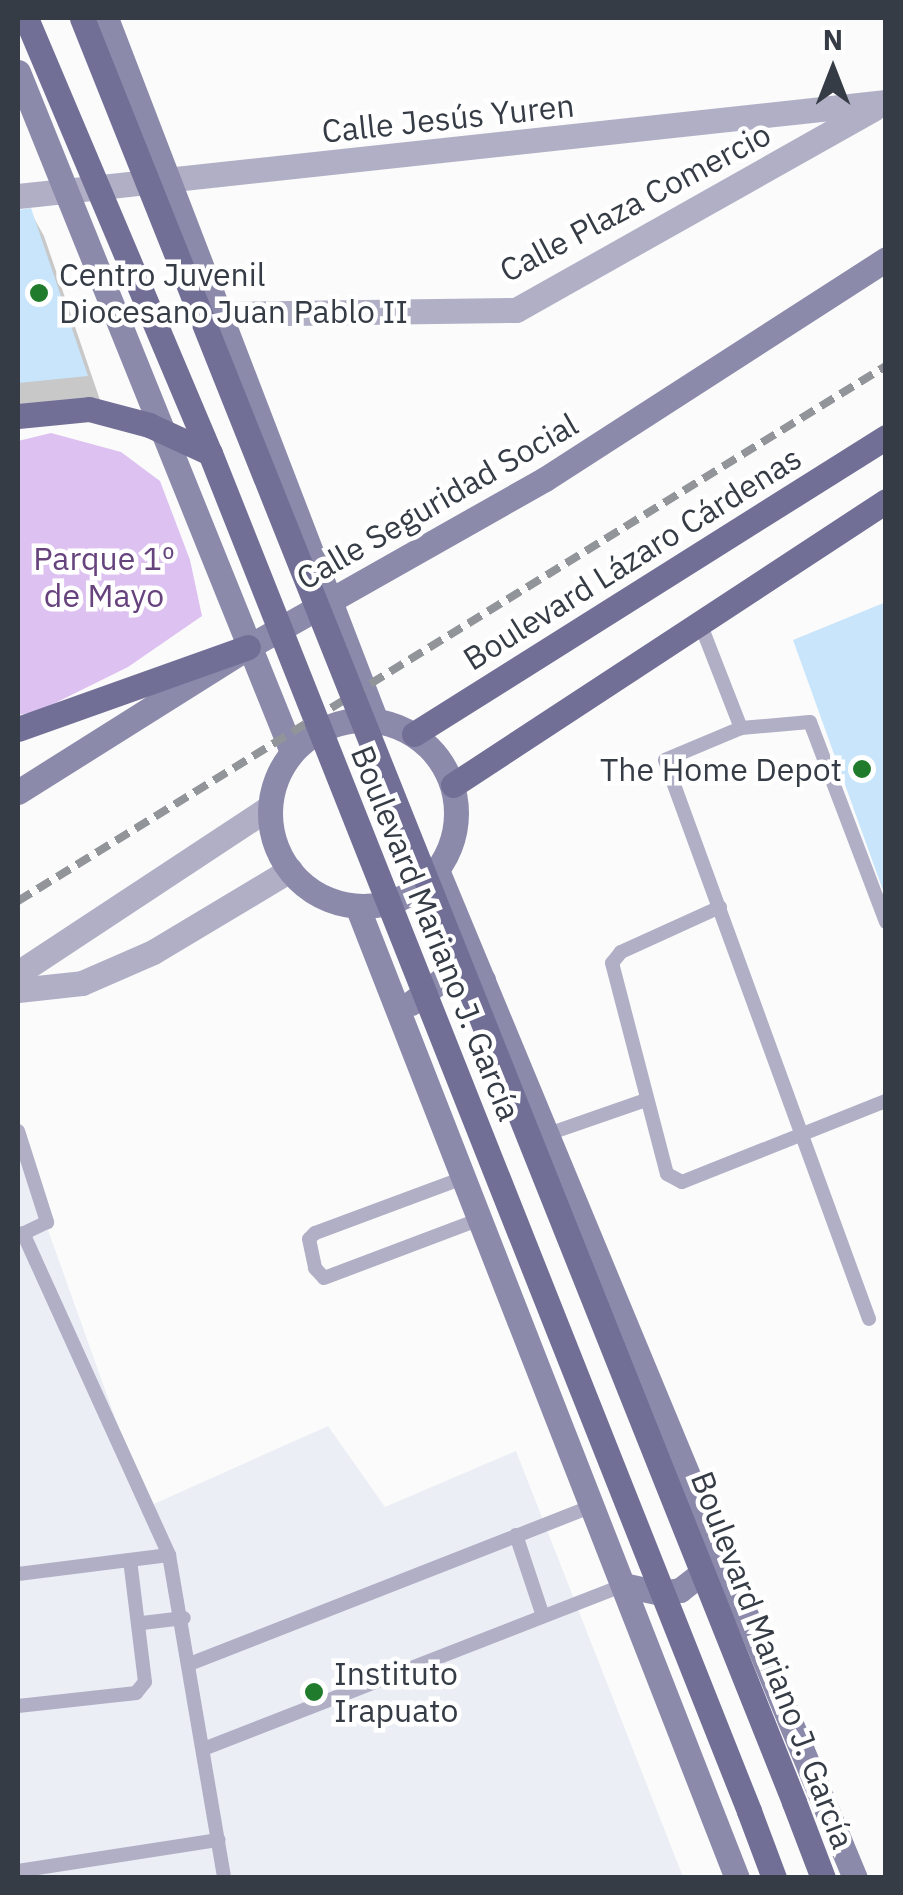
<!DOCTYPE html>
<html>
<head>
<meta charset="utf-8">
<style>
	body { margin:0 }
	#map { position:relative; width:903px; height:1895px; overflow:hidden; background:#fbfbfb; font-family:"IBM Plex Sans",sans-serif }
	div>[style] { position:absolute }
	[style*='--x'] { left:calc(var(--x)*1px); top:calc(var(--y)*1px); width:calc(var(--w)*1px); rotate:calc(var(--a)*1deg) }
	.built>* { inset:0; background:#ebeef5 }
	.green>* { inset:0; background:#ddc1f1 }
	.shadow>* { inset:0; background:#0003 }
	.building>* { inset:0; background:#c8e5fb }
	.lane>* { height:14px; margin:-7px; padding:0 7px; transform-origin:7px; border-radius:7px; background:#b0afc6 }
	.street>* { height:25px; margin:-12.5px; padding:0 12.5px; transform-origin:12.5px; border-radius:12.5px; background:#b0afc6 }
	.secondary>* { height:25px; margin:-12.5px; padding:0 12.5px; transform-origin:12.5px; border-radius:12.5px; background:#8b8aab }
	.secondary>.ring { margin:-12.5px; padding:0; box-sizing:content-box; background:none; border:25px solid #8b8aab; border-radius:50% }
	.primary>* { height:25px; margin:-12.5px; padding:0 12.5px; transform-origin:12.5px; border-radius:12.5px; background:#726f97 }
	.rail>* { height:8px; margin-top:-4px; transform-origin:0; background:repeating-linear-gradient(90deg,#91959a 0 15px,transparent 0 23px) }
	.primary-bridge>* { height:25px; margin:-12.5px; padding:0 12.5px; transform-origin:12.5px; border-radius:12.5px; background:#726f97 }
	.dots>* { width:28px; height:28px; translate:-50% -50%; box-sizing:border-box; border:5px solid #fff; border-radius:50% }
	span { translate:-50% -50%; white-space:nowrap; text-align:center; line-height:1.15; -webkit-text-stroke:9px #fff; paint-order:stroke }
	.street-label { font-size:32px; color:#363c46 }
	.poi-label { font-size:32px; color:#363c46 }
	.left { translate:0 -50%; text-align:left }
	.right { translate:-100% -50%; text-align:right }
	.park-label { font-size:32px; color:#67437e }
	.frame { position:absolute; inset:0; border:20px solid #363c46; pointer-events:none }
	.north { position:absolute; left:783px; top:20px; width:100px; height:100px; -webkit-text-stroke:8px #fff; paint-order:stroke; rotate:0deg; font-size:28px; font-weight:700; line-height:40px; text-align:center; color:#363c46 }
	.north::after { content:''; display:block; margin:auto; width:35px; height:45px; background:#363c46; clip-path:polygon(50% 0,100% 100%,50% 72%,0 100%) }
</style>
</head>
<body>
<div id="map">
	<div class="built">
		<i style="clip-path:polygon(18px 1146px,147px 1507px,328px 1426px,385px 1507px,516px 1451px,683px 1877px,18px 1877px)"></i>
	</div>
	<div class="green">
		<i style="clip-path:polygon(51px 433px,121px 452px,160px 481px,190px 560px,202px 616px,128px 667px,39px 711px,18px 715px,18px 441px)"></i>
	</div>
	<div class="shadow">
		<i style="clip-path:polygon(30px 211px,44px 236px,100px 400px,18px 408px,18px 212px)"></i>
	</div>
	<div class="building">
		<i style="clip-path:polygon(31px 208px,88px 376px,18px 383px,18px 210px)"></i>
		<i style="clip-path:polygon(886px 602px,886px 896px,885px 896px,793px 640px)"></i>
	</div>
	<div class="lane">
		<i style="--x:700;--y:623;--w:113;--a:68.7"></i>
		<i style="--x:741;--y:728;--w:82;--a:157.2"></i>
		<i style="--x:665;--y:760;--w:595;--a:69.95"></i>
		<i style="--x:741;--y:728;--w:69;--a:-5"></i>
		<i style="--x:810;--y:722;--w:214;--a:69.2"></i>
		<i style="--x:720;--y:907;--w:109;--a:155.6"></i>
		<i style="--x:621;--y:952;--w:14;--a:129"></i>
		<i style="--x:612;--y:963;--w:218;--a:75.4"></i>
		<i style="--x:667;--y:1174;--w:17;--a:28"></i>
		<i style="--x:682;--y:1182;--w:219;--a:-21.7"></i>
		<i style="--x:18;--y:1131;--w:96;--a:72.3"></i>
		<i style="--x:47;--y:1222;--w:32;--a:154"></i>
		<i style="--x:548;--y:1134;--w:101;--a:-19.2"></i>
		<i style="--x:463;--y:1178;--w:158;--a:159.6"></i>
		<i style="--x:315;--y:1233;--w:8;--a:135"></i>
		<i style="--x:309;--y:1239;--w:30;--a:78"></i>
		<i style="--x:315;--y:1268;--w:13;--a:48"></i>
		<i style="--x:324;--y:1278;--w:167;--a:-20.7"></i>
		<i style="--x:23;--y:1233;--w:354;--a:65.6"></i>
		<i style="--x:169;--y:1555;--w:328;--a:80.3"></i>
		<i style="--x:516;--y:1535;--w:85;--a:71.6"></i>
		<i style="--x:18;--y:1574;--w:152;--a:-7.2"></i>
		<i style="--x:142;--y:1623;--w:42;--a:-6.8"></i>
		<i style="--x:192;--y:1663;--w:430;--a:-21.4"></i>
		<i style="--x:18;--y:1706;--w:119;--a:-6.3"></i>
		<i style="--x:136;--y:1693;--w:14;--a:-51"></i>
		<i style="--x:145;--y:1682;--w:123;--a:-97"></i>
		<i style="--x:206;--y:1748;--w:448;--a:-21.3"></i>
		<i style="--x:18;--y:1871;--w:203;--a:-8.8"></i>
	</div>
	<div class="street">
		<i style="--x:18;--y:196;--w:873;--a:-6.18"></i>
		<i style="--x:222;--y:314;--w:294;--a:-0.8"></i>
		<i style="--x:516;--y:310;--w:411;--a:-29.4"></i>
		<i style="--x:18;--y:973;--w:302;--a:-33.4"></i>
		<i style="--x:18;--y:990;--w:64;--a:-6.2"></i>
		<i style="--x:82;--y:983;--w:77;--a:-23.6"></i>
		<i style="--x:153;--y:952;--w:160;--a:-30.9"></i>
	</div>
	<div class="secondary">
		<i style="--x:106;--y:18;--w:753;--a:68.99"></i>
		<i style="--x:18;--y:72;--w:733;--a:68.05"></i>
		<i class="ring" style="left:270px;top:720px;width:161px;height:161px"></i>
		<i style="--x:18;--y:792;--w:272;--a:-32.2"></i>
		<i style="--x:248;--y:647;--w:341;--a:-29.5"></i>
		<i style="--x:545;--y:479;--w:406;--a:-32.8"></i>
		<i style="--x:437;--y:870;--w:1091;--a:67.48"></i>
		<i style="--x:357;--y:906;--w:1044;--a:68.65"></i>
		<i style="--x:411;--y:1003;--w:40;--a:-37"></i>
		<i style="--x:443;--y:979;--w:40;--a:1.4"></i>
		<i style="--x:623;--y:1585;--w:39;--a:12"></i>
		<i style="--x:661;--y:1593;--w:19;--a:-9"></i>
		<i style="--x:680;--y:1590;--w:46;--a:-37.9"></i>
	</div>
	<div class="primary">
		<i style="--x:18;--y:729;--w:244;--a:-19.6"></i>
		<i style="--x:414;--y:734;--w:558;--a:-32.18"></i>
		<i style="--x:453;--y:785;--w:518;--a:-33.26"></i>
		<i style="--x:794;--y:1802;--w:81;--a:69.1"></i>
		<i style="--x:749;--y:1811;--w:72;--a:69.5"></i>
	</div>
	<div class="rail">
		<i style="--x:18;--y:901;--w:1020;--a:-31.65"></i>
	</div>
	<div class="primary-bridge">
		<i style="--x:26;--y:18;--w:472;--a:67.1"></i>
		<i style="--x:210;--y:453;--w:1461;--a:68.35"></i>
		<i style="--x:82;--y:18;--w:1921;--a:68.24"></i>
		<i style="--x:18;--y:416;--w:71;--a:-5.6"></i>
		<i style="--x:89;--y:409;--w:62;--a:14.9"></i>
		<i style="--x:149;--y:425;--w:67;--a:24.7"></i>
	</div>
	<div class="dots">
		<i style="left:39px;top:293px;background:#207c2c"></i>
		<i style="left:862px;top:769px;background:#207c2c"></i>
		<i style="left:314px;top:1692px;background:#207c2c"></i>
	</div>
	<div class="street-label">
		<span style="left:448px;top:118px;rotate:-6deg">Calle Jesús Yuren</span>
		<span style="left:635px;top:202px;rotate:-28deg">Calle Plaza Comercio</span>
		<span style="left:437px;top:501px;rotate:-30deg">Calle Seguridad Social</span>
		<span style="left:632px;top:558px;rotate:-32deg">Boulevard Lázaro Cárdenas</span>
		<span style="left:436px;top:933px;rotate:68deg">Boulevard Mariano J. García</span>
		<span style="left:773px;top:1660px;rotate:69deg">Boulevard Mariano J. García</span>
	</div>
	<div class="poi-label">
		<span class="left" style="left:59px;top:293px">Centro Juvenil<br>Diocesano Juan Pablo II</span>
		<span class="right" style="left:842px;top:769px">The Home Depot</span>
		<span class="left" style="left:334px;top:1692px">Instituto<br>Irapuato</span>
	</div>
	<div class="park-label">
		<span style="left:104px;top:577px">Parque 1º<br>de Mayo</span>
	</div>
	<div class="frame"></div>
	<div class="north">N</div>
</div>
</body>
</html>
